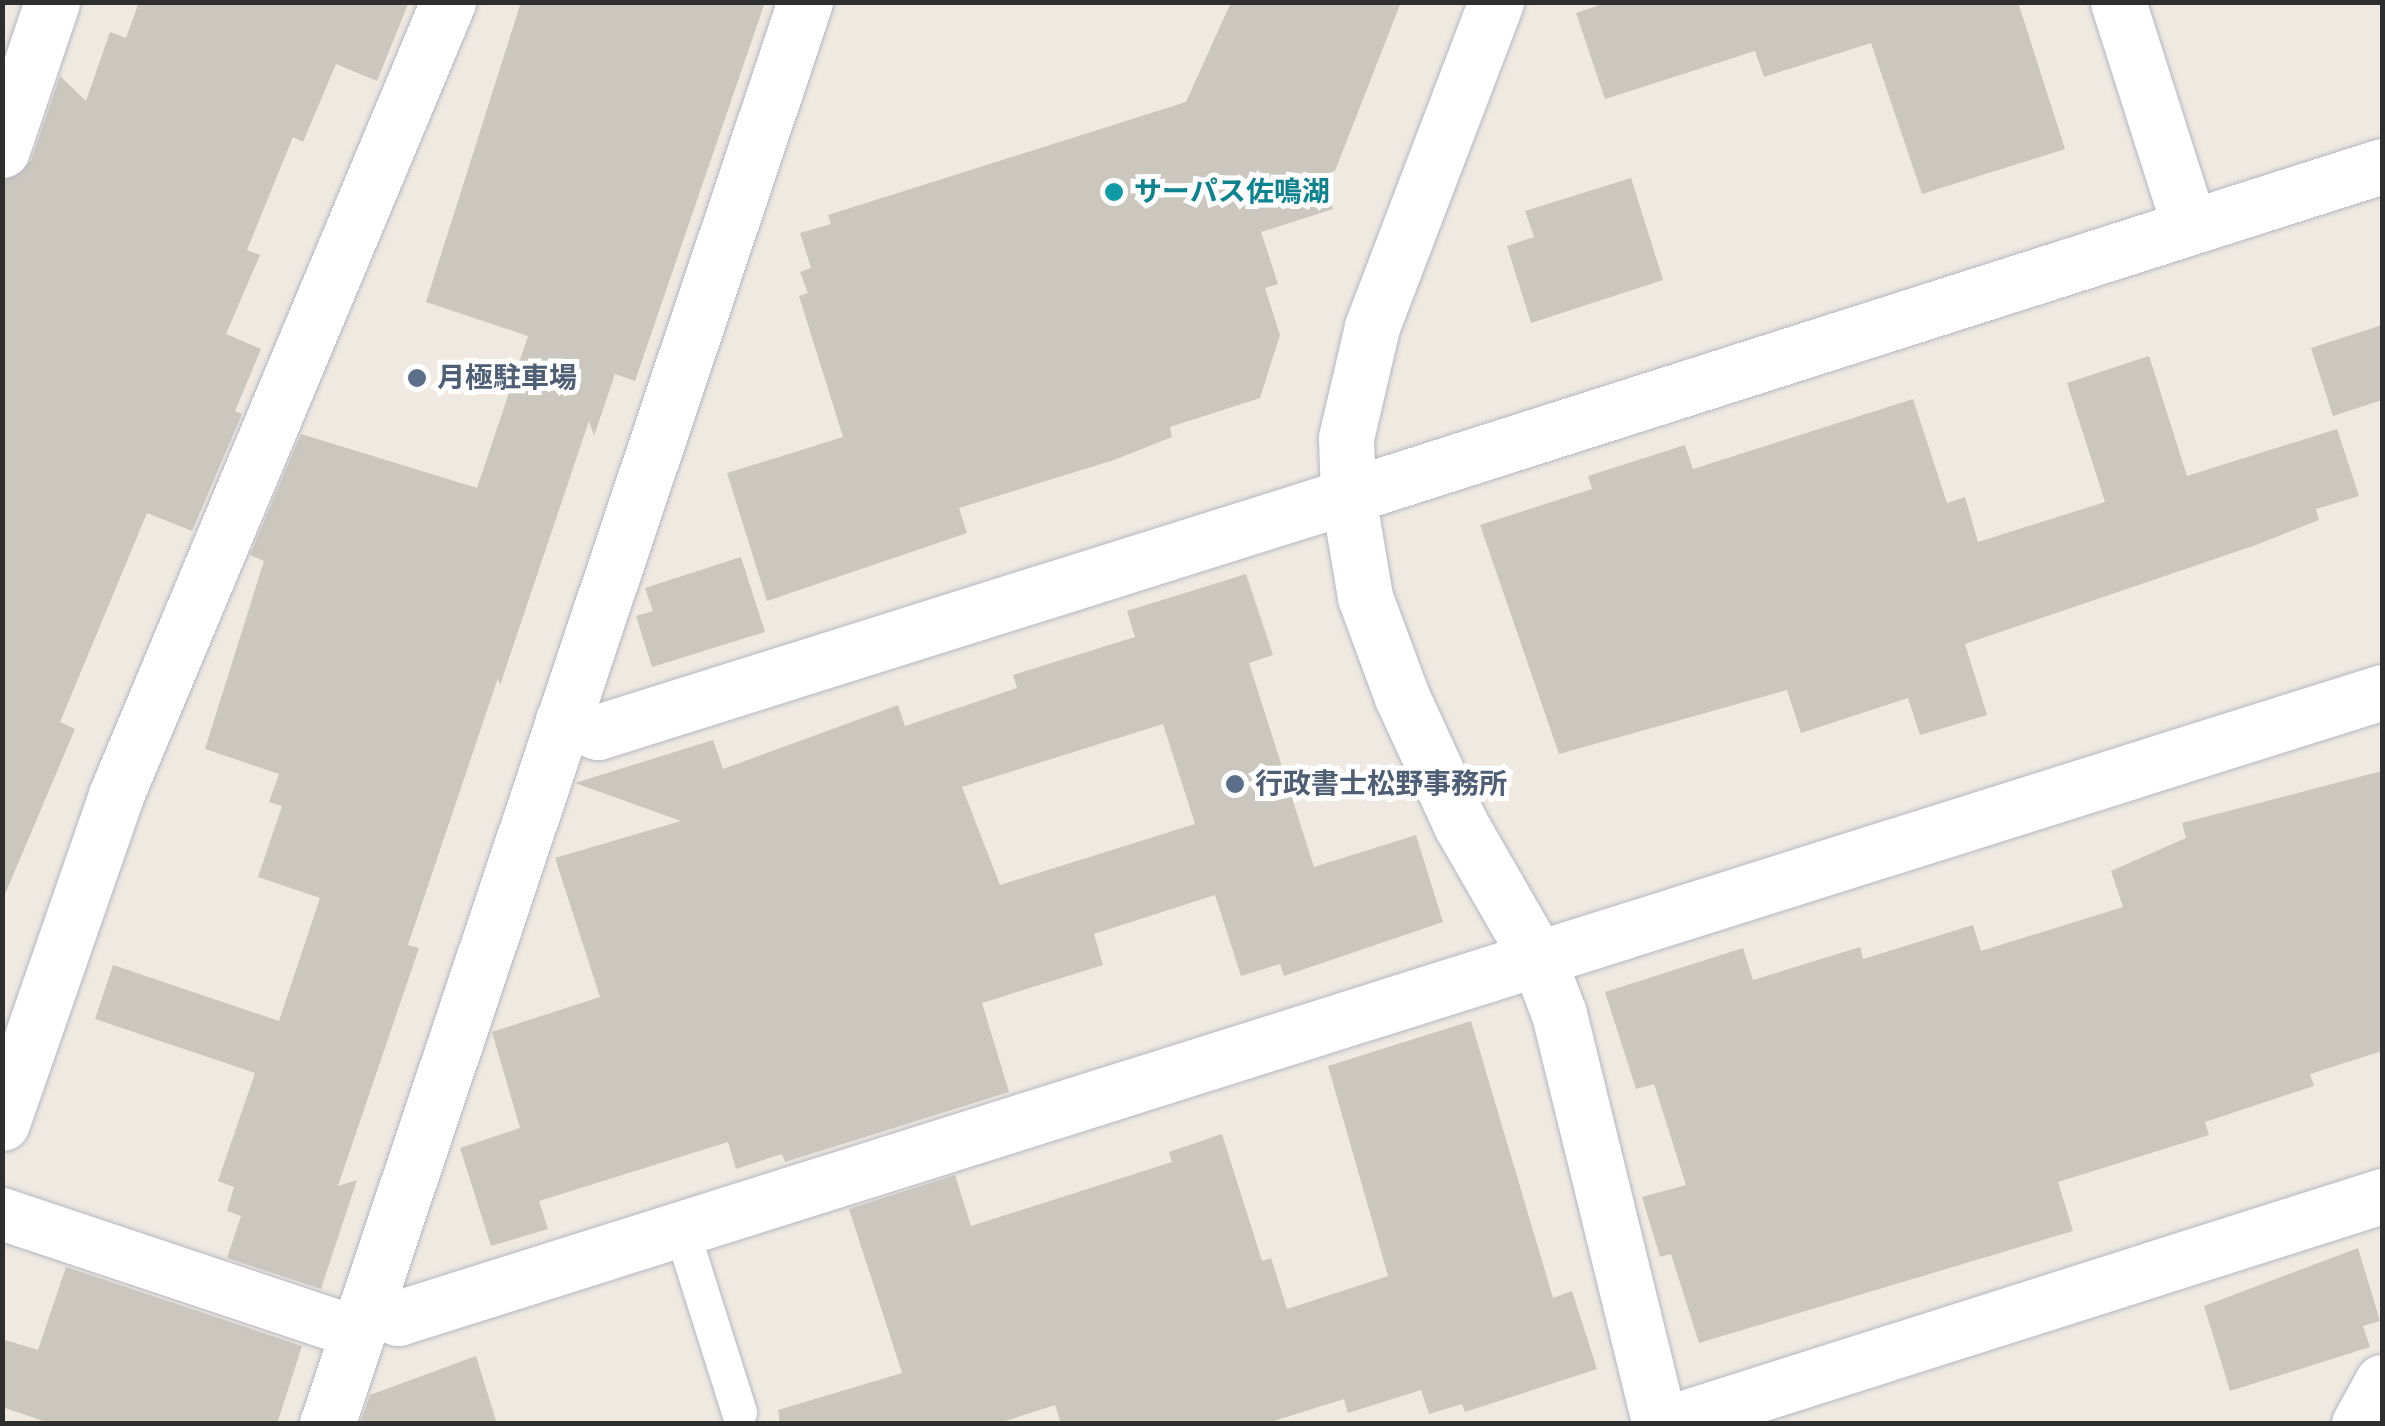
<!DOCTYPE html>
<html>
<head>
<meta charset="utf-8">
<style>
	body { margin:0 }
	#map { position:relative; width:2385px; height:1426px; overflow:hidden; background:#efe9e1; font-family:"Fira Sans","Noto Sans JP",sans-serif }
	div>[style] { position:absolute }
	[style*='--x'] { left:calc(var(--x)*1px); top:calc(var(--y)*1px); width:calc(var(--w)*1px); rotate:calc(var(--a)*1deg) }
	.building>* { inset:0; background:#cbc7bf }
	.roads { filter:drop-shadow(0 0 2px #b4b7c1) drop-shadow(0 0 2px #b4b7c1) }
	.service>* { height:35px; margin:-17.5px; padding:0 17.5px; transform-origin:17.5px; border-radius:17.5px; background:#fff }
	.pedestrian>* { height:52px; margin:-26px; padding:0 26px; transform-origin:26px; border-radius:26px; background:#fff }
	.minor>* { height:55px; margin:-27.5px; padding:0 27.5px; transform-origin:27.5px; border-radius:27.5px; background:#fff }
	.tertiary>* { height:55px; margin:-27.5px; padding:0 27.5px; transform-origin:27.5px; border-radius:27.5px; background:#fff }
	.dots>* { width:28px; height:28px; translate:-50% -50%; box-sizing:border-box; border:5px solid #fff; border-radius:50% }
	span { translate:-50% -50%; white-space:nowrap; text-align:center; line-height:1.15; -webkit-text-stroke:10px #fff; paint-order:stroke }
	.culture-label { font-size:28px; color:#0d838f; font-weight:700 }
	.left { translate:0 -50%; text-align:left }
	.service-label { font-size:28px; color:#4e5e75; font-weight:700 }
	.frame { position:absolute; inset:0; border:5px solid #2e2e2e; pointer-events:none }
</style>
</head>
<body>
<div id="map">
	<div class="building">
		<i style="clip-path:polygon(139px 2px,409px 2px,377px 81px,336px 64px,303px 142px,293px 137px,247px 250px,260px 255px,226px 334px,261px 349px,235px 411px,242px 414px,192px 531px,147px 513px,60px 722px,75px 729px,3px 899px,2px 180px,31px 161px,60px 76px,86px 101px,110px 32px,126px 38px)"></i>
		<i style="clip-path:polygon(521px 2px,765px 2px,635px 381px,615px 374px,594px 436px,589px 421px,500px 685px,498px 678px,408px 945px,419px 948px,338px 1186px,357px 1180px,321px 1289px,227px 1258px,241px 1216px,227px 1211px,234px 1187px,218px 1181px,255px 1073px,95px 1019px,113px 965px,279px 1021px,320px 898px,258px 877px,282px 806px,269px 802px,279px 774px,205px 749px,264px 561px,250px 555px,301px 434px,477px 488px,528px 336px,426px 302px)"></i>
		<i style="clip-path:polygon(1231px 2px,1401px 2px,1335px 171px,1323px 175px,1333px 209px,1261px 232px,1278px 284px,1265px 288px,1280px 335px,1260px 398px,1170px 427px,1172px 437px,1114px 460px,959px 508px,967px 533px,767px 601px,727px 473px,843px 437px,799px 296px,808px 293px,800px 272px,811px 268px,800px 233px,831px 224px,828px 215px,1186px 102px)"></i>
		<i style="clip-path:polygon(1609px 2px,2018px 2px,2065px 149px,1922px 194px,1871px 43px,1764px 77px,1755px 51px,1605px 99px,1576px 13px)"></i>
		<i style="clip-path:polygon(1631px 178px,1663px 280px,1531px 323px,1507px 246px,1534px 237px,1525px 211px)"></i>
		<i style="clip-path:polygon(2382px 325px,2382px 400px,2333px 416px,2311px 348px)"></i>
		<i style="clip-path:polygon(2149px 356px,2187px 476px,2337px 429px,2359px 496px,2316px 509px,2319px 520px,2256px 545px,1965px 644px,1987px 715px,1920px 735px,1908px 698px,1801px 733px,1787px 690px,1559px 754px,1480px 525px,1592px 489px,1588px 476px,1685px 445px,1693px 469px,1913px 399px,1947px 503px,1965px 497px,1978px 542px,2105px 502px,2067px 383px)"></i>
		<i style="clip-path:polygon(741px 557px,765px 632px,652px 667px,636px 616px,653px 611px,645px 588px)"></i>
		<i style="clip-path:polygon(evenodd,1246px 574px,1273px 655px,1249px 663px,1314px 867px,1416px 835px,1443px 922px,1284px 976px,1280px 964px,1241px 976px,1215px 895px,1094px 934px,1103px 965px,982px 1003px,1009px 1092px,785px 1162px,782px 1154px,736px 1169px,728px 1142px,539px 1201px,548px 1229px,491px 1246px,460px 1148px,520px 1128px,492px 1032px,600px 997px,555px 858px,681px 821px,575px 783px,713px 740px,723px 769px,898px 705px,905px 726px,1017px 688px,1013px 675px,1135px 637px,1127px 611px,1246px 574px,1163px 724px,1195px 824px,1000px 885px,962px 787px,1163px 724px)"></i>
		<i style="clip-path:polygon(2382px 771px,2382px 1051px,2310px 1074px,2314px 1086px,2205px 1122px,2209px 1135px,2058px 1182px,2073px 1231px,1699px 1343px,1671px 1254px,1660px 1257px,1642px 1197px,1686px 1185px,1654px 1084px,1636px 1089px,1605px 992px,1743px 948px,1753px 980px,1860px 947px,1863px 959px,1973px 925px,1981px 951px,2123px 907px,2111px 871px,2186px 838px,2182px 823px)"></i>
		<i style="clip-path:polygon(1471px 1021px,1553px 1298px,1572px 1291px,1597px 1369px,1465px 1412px,1462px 1404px,1429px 1414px,1421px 1390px,1348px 1413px,1344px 1399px,1264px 1424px,1061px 1424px,1055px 1405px,996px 1424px,780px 1424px,778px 1410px,902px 1373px,849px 1209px,955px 1175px,971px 1226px,1172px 1162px,1169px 1152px,1222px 1134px,1262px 1261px,1271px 1258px,1287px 1309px,1388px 1276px,1328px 1066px)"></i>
		<i style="clip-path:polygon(2358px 1248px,2380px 1321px,2363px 1326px,2370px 1347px,2230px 1391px,2204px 1306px)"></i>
		<i style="clip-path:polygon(66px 1267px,302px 1346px,277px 1424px,52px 1424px,2px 1407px,2px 1339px,38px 1350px)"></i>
		<i style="clip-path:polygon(476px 1356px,497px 1424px,360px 1424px,370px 1395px)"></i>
	</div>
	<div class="roads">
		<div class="service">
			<i style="--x:681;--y:1229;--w:192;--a:72.4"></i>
		</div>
		<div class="pedestrian">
			<i style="--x:2;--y:1214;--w:374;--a:18.5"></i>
		</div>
		<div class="minor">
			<i style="--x:2118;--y:2;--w:236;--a:72.3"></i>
			<i style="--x:2;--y:150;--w:156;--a:-71.3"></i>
			<i style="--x:563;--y:720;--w:37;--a:19"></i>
			<i style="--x:598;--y:732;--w:786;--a:-17.47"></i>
			<i style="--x:2;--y:1123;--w:347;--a:-70.8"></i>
			<i style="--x:116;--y:795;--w:860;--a:-67.28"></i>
			<i style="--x:366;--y:1308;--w:34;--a:17"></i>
			<i style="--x:398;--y:1318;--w:2080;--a:-17.51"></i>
			<i style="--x:327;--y:1424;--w:1500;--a:-71.42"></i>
			<i style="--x:1665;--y:1424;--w:752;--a:-17.64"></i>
			<i style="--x:2359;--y:1424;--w:48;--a:-61.3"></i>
		</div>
		<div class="tertiary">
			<i style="--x:1496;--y:2;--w:348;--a:110.9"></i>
			<i style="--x:1372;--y:327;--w:114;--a:103.2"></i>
			<i style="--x:1346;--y:438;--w:58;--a:88"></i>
			<i style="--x:1348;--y:496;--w:102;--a:80.4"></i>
			<i style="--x:1365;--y:597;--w:107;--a:69.7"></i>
			<i style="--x:1402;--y:697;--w:141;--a:65.3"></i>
			<i style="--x:1461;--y:825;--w:155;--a:60.1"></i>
			<i style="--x:1538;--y:959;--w:59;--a:69.1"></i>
			<i style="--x:1559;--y:1014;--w:422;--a:76.2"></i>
			<i style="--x:1348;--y:496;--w:1085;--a:-17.7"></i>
		</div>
	</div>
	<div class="dots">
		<i style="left:1114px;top:192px;background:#0f9aa8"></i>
		<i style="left:417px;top:378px;background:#5c6f8a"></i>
		<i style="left:1235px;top:784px;background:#5c6f8a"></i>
	</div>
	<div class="culture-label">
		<span class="left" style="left:1134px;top:192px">サーパス佐鳴湖</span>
	</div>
	<div class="service-label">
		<span class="left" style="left:437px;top:378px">月極駐車場</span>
		<span class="left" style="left:1255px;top:784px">行政書士松野事務所</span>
	</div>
	<div class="frame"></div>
</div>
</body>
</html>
